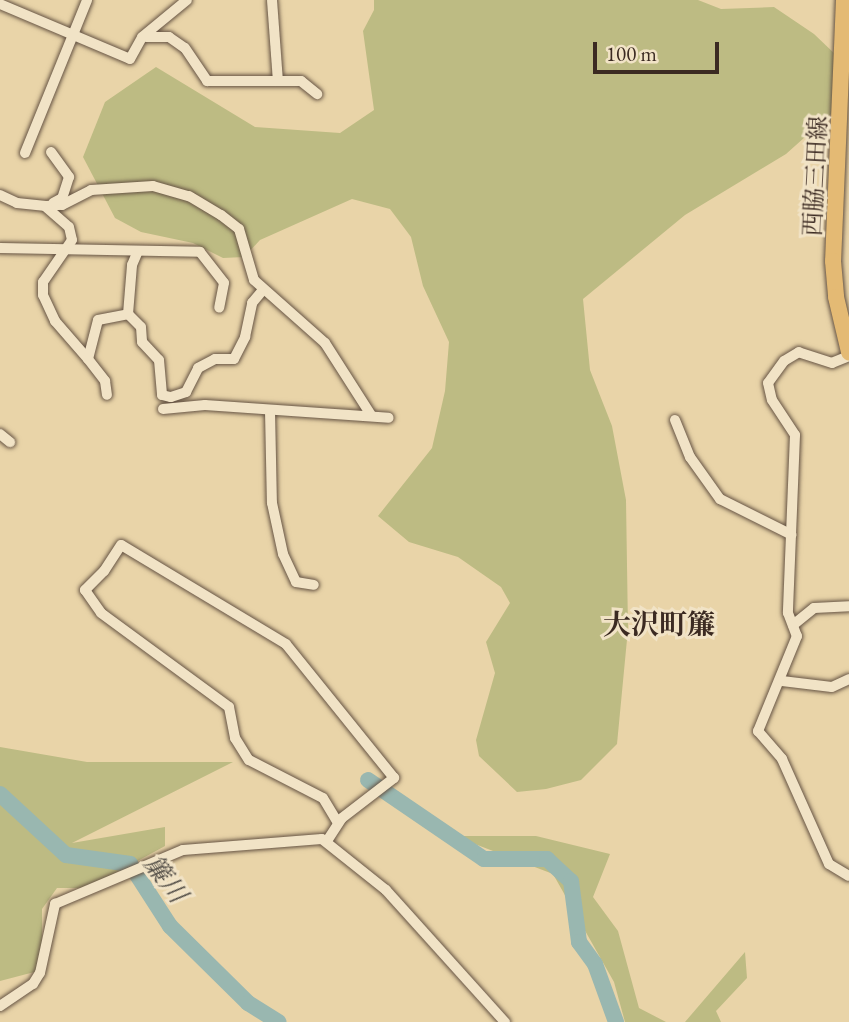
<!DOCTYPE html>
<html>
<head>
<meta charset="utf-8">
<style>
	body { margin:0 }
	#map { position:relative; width:849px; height:1022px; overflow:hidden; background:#e9d4a8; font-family:"EB Garamond","Noto Serif JP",serif }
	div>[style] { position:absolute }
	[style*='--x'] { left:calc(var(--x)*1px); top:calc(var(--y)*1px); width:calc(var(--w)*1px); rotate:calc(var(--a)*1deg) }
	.green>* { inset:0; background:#bdbb83 }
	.river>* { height:16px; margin:-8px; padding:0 8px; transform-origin:8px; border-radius:8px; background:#99b7b0 }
	.roads { filter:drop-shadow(0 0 2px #665444) drop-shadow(0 0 2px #665444) }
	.street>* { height:10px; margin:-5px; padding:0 5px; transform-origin:5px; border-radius:5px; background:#f1e3c6 }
	.primary>* { height:16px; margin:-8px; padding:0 8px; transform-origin:8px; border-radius:8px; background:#e4ba74 }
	span { translate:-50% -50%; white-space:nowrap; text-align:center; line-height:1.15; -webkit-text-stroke:6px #f1e3c6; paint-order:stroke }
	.street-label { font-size:24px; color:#3b2a22 }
	.water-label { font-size:26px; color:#524d46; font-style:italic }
	.quarter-label { font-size:28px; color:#3b2a22; font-weight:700 }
	.scale { position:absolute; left:593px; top:42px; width:126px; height:32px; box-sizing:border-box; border:4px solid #3b2a22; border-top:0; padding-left:9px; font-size:21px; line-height:24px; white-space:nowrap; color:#3b2a22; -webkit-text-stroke:5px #f1e3c6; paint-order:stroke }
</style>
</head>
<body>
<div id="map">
	<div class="green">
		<i style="clip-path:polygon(374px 0,698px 0,721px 9px,774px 7px,814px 34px,837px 56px,833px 112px,786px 154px,685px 215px,583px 299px,590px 370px,612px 426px,626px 500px,628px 629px,617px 744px,581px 780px,546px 789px,517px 792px,479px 756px,476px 740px,495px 673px,486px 642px,510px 603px,501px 587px,458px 557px,409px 542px,378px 516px,432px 448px,445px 391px,449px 342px,423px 286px,411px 237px,390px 209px,352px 199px,260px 240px,244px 257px,223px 258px,193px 243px,141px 232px,115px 218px,83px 157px,105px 102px,156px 67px,255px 127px,340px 133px,374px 110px,363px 31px,374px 10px)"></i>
		<i style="clip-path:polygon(0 747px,87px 762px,233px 762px,72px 843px,165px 827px,165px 846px,88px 888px,57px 888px,42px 909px,42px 970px,0 981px)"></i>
		<i style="clip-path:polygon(454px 836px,536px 836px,610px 854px,593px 897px,618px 931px,639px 1008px,666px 1022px,625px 1022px,614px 982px,553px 874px)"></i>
		<i style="clip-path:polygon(745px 952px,747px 978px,716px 1011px,721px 1022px,685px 1022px)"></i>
	</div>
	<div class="river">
		<i style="--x:368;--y:780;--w:140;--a:34.3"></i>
		<i style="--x:484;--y:859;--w:63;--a:0"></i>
		<i style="--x:547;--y:859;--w:33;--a:43"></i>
		<i style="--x:571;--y:881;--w:62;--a:82.5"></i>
		<i style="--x:579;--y:942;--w:27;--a:54"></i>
		<i style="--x:595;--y:964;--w:62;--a:70.1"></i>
		<i style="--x:0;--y:794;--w:90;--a:42.7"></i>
		<i style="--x:66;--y:855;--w:65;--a:8"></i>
		<i style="--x:130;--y:864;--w:74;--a:57.2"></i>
		<i style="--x:170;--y:926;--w:110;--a:44.6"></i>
		<i style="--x:248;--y:1003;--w:36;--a:32"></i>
	</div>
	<div class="roads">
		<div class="street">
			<i style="--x:272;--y:0;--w:81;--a:85.8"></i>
			<i style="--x:0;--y:4;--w:141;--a:22.9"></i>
			<i style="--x:130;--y:59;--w:25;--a:-61"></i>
			<i style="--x:142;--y:37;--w:58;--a:-39.4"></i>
			<i style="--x:146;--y:37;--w:23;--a:0"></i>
			<i style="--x:169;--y:37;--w:19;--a:35"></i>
			<i style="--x:185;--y:48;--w:40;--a:56"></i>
			<i style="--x:207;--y:81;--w:94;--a:0"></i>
			<i style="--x:301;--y:81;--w:21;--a:39"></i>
			<i style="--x:51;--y:152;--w:31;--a:54"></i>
			<i style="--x:69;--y:177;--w:22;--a:108"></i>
			<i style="--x:62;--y:198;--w:10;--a:151"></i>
			<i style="--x:25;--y:153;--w:165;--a:-67.9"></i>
			<i style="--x:0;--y:195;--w:19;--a:25"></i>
			<i style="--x:17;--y:203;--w:29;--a:6"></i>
			<i style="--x:46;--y:206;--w:16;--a:-4"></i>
			<i style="--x:62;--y:205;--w:33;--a:-27"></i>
			<i style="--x:91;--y:190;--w:62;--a:-3.7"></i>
			<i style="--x:153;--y:186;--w:37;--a:16"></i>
			<i style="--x:189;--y:196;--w:37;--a:31"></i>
			<i style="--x:221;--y:215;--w:23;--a:38"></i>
			<i style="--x:239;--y:229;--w:53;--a:73.6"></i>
			<i style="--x:254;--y:280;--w:95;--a:41.6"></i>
			<i style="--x:325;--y:343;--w:85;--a:57.4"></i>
			<i style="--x:46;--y:207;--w:30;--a:41"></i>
			<i style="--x:69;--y:227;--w:13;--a:77"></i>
			<i style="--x:72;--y:240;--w:51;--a:124.6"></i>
			<i style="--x:43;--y:282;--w:13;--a:90"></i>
			<i style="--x:43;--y:295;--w:29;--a:65"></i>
			<i style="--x:55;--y:321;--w:50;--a:49"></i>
			<i style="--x:88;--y:359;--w:40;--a:-75.6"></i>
			<i style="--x:98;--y:320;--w:31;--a:-11"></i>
			<i style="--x:128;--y:314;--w:49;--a:-85.3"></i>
			<i style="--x:132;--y:265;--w:15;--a:-67"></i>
			<i style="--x:0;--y:248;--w:200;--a:1.1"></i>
			<i style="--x:200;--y:252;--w:39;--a:52"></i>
			<i style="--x:224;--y:283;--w:25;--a:101"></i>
			<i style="--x:128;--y:314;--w:18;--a:45"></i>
			<i style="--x:141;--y:327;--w:15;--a:86"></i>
			<i style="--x:142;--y:342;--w:25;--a:47"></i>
			<i style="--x:159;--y:360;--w:35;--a:85"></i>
			<i style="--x:162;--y:395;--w:9;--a:13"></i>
			<i style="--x:171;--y:397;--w:16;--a:-18"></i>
			<i style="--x:186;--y:392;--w:27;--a:-63"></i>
			<i style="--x:198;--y:368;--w:19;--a:-28"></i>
			<i style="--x:215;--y:359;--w:19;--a:0"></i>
			<i style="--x:234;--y:359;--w:25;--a:-63"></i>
			<i style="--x:245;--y:337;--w:35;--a:-78"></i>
			<i style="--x:252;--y:303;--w:16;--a:-50"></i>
			<i style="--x:849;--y:356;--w:18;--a:158"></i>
			<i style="--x:832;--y:363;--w:35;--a:-162"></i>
			<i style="--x:799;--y:352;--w:17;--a:149"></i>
			<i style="--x:784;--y:361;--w:27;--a:126"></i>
			<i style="--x:768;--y:383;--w:17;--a:77"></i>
			<i style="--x:772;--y:400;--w:42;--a:56.7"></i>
			<i style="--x:795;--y:435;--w:178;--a:92.3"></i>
			<i style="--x:788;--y:613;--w:25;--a:69"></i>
			<i style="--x:797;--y:636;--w:103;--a:112.3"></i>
			<i style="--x:758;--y:731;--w:37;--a:49"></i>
			<i style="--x:782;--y:759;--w:115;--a:65.9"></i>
			<i style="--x:829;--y:864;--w:23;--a:31"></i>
			<i style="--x:88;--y:359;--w:28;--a:52"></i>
			<i style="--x:105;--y:381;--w:14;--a:82"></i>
			<i style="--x:163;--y:409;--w:42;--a:-5.4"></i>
			<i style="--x:205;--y:405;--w:184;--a:4"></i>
			<i style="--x:270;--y:411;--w:92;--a:88.8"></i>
			<i style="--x:272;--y:503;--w:52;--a:77.8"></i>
			<i style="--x:283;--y:554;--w:31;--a:65"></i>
			<i style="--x:296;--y:582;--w:18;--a:9"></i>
			<i style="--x:675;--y:420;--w:40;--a:68"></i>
			<i style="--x:690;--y:457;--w:52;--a:54.5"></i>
			<i style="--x:720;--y:499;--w:80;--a:26.6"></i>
			<i style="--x:0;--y:434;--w:13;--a:39"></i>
			<i style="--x:793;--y:625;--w:27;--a:-39"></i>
			<i style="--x:814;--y:608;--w:35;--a:-3"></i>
			<i style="--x:782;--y:681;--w:50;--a:6.8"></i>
			<i style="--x:832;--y:687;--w:19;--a:-25"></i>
			<i style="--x:327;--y:841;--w:27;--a:-57"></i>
			<i style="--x:342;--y:818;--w:66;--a:-37.6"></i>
			<i style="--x:394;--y:778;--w:172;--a:-128.9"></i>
			<i style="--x:286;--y:644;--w:192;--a:-149"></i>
			<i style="--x:121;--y:545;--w:31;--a:123"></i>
			<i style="--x:104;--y:571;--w:27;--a:135"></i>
			<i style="--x:85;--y:590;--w:28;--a:55"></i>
			<i style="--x:101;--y:613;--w:159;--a:36.3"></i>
			<i style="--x:229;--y:707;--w:32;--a:79"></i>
			<i style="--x:235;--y:738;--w:26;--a:58"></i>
			<i style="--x:249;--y:760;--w:83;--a:27.2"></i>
			<i style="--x:323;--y:798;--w:29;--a:59"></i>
			<i style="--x:0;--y:1006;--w:40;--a:-34"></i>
			<i style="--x:33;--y:984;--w:13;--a:-58"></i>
			<i style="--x:40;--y:973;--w:71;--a:-77.7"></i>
			<i style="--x:55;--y:904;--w:139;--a:-22.9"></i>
			<i style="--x:183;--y:850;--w:139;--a:-4.5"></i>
			<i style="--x:322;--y:839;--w:82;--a:38.6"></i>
			<i style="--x:386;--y:890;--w:178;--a:48"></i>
		</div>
		<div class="primary">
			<i style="--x:844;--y:0;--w:261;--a:92.4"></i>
			<i style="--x:833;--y:261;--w:36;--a:85"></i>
			<i style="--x:836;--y:297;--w:57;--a:76.7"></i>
		</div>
	</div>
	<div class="street-label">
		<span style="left:815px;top:176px;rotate:-87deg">西脇三田線</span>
	</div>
	<div class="water-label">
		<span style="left:165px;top:879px;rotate:53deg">簾川</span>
	</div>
	<div class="quarter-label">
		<span style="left:659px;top:624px">大沢町簾</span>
	</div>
	<div class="scale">100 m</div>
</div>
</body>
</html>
